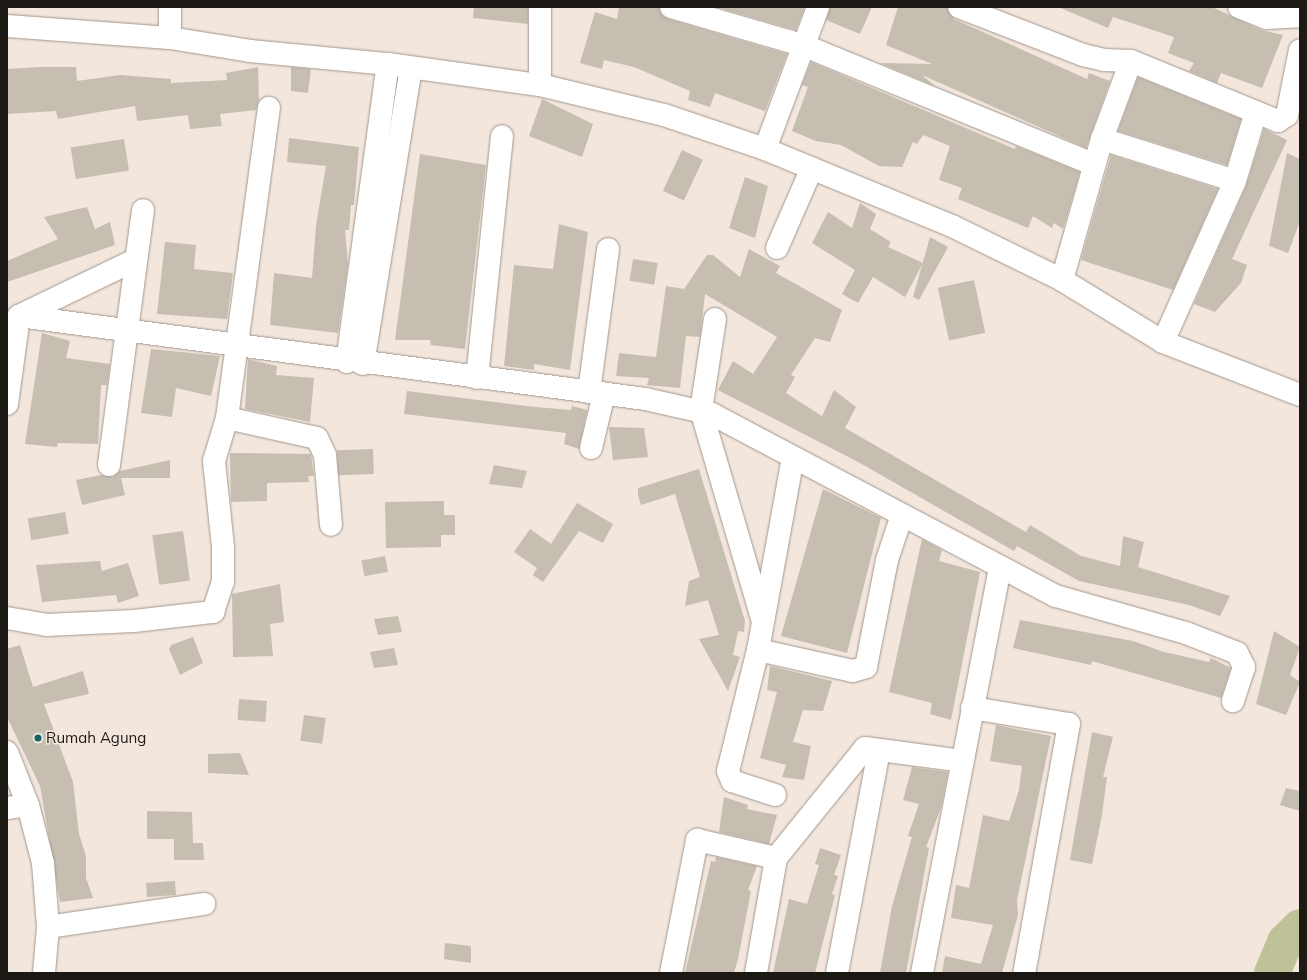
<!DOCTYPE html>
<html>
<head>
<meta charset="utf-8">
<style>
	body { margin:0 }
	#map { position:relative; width:1307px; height:980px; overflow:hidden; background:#f3e6dc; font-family:Mulish,sans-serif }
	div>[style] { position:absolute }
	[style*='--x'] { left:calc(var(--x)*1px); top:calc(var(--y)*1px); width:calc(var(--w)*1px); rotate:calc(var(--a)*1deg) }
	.river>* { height:36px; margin:-18px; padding:0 18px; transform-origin:18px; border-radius:18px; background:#bec296 }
	.building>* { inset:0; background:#c5beb1; transform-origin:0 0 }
	.roads { filter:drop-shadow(0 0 1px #a2968d) drop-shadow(0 0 1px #a2968d) }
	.street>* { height:22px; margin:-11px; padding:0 11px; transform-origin:11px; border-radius:11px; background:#fff }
	.dots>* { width:11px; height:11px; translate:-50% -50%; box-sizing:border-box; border:2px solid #f3e6dc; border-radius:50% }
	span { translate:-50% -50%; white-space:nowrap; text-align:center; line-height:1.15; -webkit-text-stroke:3px #f3e6dc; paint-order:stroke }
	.poi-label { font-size:15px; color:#1c1814 }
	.left { translate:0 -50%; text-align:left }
	.frame { position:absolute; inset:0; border:8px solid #1c1814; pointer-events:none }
</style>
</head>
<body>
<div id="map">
	<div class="river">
		<i style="--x:1272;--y:973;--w:34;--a:-67"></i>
		<i style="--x:1285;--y:942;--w:21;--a:-45"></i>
	</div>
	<div class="building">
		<i style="clip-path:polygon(474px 7px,528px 7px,528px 24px,473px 18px)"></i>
		<i style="clip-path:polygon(619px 7px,659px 7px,668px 19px,787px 54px,765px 111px,715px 93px,710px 107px,688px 100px,690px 91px,634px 67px,604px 60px,602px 69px,580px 63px,595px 12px,617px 19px)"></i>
		<i style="clip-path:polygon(716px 7px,805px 7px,796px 30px)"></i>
		<i style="clip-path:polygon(830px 7px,872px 7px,860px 34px,826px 20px)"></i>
		<i style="clip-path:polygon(898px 7px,947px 7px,954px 19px,1087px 79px,1089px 73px,1110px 81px,1086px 148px,922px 75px,935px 86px,880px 63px,932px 64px,886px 45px)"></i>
		<i style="clip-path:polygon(1058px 7px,1212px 7px,1261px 30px,1283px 35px,1262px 88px,1221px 73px,1217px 83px,1189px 71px,1194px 63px,1168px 53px,1174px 37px,1113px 17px,1108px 28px)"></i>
		<i style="clip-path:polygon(811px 62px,1015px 149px,1016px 146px,1080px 172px,1063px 229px,1054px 223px,1052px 228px,1033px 216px,1028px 228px,958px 199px,962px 188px,939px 180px,950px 146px,923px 135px,917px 144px,913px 142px,902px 167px,879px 166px,841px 145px,816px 141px,792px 131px,808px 87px,802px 85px)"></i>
		<i style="clip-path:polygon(39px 67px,76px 67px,77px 81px,120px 75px,171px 79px,171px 83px,227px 80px,226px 73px,258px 67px,259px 100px,256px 110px,220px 114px,222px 126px,190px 129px,188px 115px,137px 121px,135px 106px,58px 119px,56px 111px,7px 114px,7px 69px)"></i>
		<i style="clip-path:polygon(291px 67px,311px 69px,308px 93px,291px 91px)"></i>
		<i style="clip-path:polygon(1138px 77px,1241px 119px,1227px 165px,1118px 131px)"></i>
		<i style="clip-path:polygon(542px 99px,593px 124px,582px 157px,529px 136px)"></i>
		<i style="clip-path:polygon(1264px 129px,1287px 140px,1232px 259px,1247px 265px,1241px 283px,1215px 312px,1194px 304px,1246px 186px)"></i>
		<i style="clip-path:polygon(289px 138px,359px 147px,354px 205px,351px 205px,349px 230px,345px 230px,348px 264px,338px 333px,270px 325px,274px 273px,312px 278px,316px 225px,326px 166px,287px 162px)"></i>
		<i style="left:124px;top:139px;width:32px;height:54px;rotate:81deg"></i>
		<i style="left:682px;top:150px;width:23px;height:45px;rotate:25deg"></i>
		<i style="clip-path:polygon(1287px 153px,1300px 159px,1300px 221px,1288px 253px,1269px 246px)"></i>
		<i style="clip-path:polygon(420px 154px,486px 165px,465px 349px,431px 345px,430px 340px,395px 340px)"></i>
		<i style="clip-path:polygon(1111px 155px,1218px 189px,1173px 290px,1081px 260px)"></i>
		<i style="clip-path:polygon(745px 177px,768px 186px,755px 238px,729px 228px)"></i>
		<i style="clip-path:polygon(860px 203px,876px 214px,870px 229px,891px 242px,888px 247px,923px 263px,905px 297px,873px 277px,858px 303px,842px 294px,855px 270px,812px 243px,828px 212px,852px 228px)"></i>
		<i style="clip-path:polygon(87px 207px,95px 229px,110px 222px,115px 245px,7px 282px,7px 261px,58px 239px,44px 217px)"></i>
		<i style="clip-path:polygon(559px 224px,588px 232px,570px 370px,534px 364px,534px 370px,504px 366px,514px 265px,553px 269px)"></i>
		<i style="clip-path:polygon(930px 237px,948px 247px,919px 300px,913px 297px)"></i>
		<i style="clip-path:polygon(165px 242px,196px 245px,194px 269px,233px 273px,227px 319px,157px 314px)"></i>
		<i style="clip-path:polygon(749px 249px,780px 266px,776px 273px,842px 310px,830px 342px,815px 338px,791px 375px,795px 377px,786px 393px,822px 416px,834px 390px,856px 407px,845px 428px,1026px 532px,1030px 525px,1081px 556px,1120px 566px,1123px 536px,1144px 542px,1138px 567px,1230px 596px,1220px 616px,1189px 605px,1079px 581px,1017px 546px,1014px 551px,860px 463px,718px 390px,733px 361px,753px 374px,777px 337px,705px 294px,700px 337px,686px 336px,680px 388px,647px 385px,649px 378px,616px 376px,619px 353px,656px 357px,666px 286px,684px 289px,707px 255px,713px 255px,740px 277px)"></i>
		<i style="left:633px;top:259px;width:25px;height:22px;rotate:9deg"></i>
		<i style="left:974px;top:280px;width:54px;height:37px;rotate:78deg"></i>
		<i style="clip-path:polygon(42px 333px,70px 341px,66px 358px,110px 364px,107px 385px,101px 385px,98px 444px,58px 443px,57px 447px,25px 444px)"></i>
		<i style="clip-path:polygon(151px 349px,220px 356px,211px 396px,176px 388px,172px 417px,141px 413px)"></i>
		<i style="clip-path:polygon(248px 359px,277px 366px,276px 375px,314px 378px,310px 422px,245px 409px)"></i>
		<i style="clip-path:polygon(407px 391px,535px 407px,571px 410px,572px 406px,587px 410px,579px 449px,564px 444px,566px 433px,404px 414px)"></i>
		<i style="clip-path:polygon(609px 427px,644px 428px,648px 457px,613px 460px)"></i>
		<i style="left:373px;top:449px;width:25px;height:36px;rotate:88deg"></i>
		<i style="clip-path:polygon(230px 453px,311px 454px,314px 476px,308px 476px,309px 482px,267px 483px,267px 501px,231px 502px)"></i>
		<i style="clip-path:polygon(170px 460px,170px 478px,121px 478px,125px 495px,82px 505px,76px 480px,101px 475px,113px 477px,120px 471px)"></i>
		<i style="clip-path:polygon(494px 465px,527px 471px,522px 488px,489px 484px)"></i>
		<i style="clip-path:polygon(699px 469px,745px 621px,744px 632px,738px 631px,733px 655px,740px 657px,728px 691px,699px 639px,719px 635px,708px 600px,685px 606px,689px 581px,700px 577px,675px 494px,641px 505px,638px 495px,638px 488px)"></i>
		<i style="clip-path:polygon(823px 489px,881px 518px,847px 653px,781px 636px)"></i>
		<i style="clip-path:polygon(444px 501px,444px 515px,455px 515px,455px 535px,441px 535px,441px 547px,386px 548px,385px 502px)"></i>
		<i style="clip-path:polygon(577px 503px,613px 524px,603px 543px,579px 531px,543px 582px,533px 575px,537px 568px,514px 552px,530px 529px,551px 544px)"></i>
		<i style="left:65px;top:512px;width:22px;height:38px;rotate:80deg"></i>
		<i style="left:183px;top:531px;width:50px;height:31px;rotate:82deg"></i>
		<i style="clip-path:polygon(922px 539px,942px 550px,939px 561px,980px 572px,951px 720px,930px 714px,932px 703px,889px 692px)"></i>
		<i style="left:385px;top:556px;width:16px;height:24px;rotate:79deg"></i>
		<i style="clip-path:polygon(100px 561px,102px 571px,128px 563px,139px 596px,118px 603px,116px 595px,42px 602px,36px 565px)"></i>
		<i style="clip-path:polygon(280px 584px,284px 622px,270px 624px,273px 656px,233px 657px,232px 594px)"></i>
		<i style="clip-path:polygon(398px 616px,402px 632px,378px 635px,374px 619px)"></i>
		<i style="clip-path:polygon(1020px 620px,1133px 641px,1164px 652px,1209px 662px,1211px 658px,1231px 668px,1221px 698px,1092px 661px,1091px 665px,1013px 648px)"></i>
		<i style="clip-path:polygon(1274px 631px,1300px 647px,1290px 675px,1300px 682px,1286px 715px,1256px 704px)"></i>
		<i style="clip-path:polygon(193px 637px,203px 663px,180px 675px,169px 649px,171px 645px)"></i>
		<i style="clip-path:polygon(20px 645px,33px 687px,83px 671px,89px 694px,44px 704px,73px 782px,79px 834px,86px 856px,86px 878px,93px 898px,60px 902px,40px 786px,7px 717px,7px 649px)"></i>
		<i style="clip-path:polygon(394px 648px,398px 665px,374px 668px,370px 652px)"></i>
		<i style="clip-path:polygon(770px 666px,832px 681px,823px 711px,803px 710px,793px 742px,811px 746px,804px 780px,782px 777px,786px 765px,760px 758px,777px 692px,767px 690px)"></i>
		<i style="left:239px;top:699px;width:28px;height:21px;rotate:4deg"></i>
		<i style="left:304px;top:715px;width:22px;height:26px;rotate:8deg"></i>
		<i style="clip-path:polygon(996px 725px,1051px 736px,1017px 900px,1018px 915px,1002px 973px,942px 973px,945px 956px,981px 964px,993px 925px,951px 918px,956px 885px,969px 888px,983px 815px,1009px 821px,1019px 790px,1022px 766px,990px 761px)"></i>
		<i style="clip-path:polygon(1092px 732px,1113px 737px,1103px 777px,1107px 777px,1102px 815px,1092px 864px,1070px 860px)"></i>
		<i style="clip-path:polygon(240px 753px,249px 775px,208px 773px,208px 754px)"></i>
		<i style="clip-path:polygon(912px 767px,948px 772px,941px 808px,926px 847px,929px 848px,906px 973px,880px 973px,892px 906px,912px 837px,908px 836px,919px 804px,903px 800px)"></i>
		<i style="clip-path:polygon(1286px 788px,1300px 791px,1300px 811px,1280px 805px)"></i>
		<i style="clip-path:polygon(724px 797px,748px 805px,747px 809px,777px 815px,769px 844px,719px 832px)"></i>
		<i style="clip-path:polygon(147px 811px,192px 812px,193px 843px,203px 843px,204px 860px,174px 860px,174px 839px,147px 839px)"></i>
		<i style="clip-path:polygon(820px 848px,841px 855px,834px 875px,838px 876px,832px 894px,835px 895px,815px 973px,773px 973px,789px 899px,807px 904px,819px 865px,815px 864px)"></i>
		<i style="clip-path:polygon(716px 857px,757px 866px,748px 890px,751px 891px,738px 959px,734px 973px,685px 973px,711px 861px,715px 862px)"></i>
		<i style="left:175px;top:881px;width:14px;height:29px;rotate:86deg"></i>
		<i style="clip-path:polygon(445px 943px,471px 946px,471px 963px,444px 959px)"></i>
	</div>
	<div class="roads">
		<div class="street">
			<i style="--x:170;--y:7;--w:31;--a:90"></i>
			<i style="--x:671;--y:7;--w:140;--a:16.2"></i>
			<i style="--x:805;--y:46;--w:313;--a:22.3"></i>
			<i style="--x:959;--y:7;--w:133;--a:21.2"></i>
			<i style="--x:1083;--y:55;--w:22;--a:13"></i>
			<i style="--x:1104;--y:60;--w:27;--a:2"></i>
			<i style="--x:1131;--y:61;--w:159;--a:22.2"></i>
			<i style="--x:1278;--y:121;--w:11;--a:-34"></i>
			<i style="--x:1287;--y:115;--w:66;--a:-78.7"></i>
			<i style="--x:1239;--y:7;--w:29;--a:22"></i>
			<i style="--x:1266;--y:18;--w:34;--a:-3"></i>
			<i style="--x:7;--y:26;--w:163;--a:4.2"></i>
			<i style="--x:170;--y:38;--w:81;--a:9.2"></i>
			<i style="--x:250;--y:51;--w:139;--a:5.4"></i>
			<i style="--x:388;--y:64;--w:153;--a:7.9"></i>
			<i style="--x:540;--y:85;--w:128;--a:13.6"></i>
			<i style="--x:664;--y:115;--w:107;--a:18.6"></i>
			<i style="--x:765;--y:149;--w:202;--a:22.4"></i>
			<i style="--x:952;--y:226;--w:123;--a:26.1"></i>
			<i style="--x:1062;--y:280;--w:119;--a:31.5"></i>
			<i style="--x:1163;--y:342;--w:147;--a:21.1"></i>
			<i style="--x:540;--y:85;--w:78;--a:-90"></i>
			<i style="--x:1102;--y:139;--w:139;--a:17.5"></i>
			<i style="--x:1235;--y:181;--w:72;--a:-73.1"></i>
			<i style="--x:765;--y:149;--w:152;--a:-69.5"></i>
			<i style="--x:777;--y:248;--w:87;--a:-66.4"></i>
			<i style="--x:1062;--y:280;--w:147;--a:-74.2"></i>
			<i style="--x:1102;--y:139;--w:83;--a:-69.6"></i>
			<i style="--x:19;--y:316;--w:631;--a:7.55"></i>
			<i style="--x:645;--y:399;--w:69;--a:12.6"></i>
			<i style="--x:712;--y:414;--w:389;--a:27.9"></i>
			<i style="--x:1056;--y:596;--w:135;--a:15.9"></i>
			<i style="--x:1186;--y:633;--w:55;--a:21.4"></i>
			<i style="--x:1237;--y:653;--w:16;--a:63"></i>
			<i style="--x:1244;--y:667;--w:36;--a:108"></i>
			<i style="--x:19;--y:316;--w:129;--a:-25.8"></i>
			<i style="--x:715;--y:319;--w:92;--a:98.7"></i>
			<i style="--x:701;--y:410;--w:217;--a:73.7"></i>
			<i style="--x:1163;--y:342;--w:176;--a:-65.9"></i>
			<i style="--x:347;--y:362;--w:301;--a:-82.2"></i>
			<i style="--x:363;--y:364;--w:300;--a:-80.8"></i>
			<i style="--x:477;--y:378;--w:243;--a:-84.1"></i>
			<i style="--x:589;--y:392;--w:144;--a:-82.4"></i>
			<i style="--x:7;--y:404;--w:89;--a:-82.2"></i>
			<i style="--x:227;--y:418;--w:92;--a:12.5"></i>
			<i style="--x:317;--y:438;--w:19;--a:65"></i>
			<i style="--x:325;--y:455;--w:70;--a:85.1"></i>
			<i style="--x:591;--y:448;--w:56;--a:-76.5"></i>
			<i style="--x:109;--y:465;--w:257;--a:-82.4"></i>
			<i style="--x:7;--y:618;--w:40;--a:10"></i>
			<i style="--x:46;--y:625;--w:88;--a:-2.6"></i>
			<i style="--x:134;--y:621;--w:80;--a:-6.5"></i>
			<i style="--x:213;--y:612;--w:32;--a:-72"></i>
			<i style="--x:223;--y:582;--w:35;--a:-90"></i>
			<i style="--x:223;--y:547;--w:86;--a:-96"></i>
			<i style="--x:214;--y:461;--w:45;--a:-73.2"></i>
			<i style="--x:227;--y:418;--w:313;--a:-82.3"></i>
			<i style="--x:758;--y:650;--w:97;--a:12.5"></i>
			<i style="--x:853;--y:671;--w:14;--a:-17"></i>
			<i style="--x:866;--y:667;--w:109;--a:-78.9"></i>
			<i style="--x:887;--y:560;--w:47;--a:-71.6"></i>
			<i style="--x:972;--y:708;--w:98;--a:9.4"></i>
			<i style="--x:1069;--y:724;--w:253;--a:100.2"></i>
			<i style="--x:7;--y:752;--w:57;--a:68.4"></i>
			<i style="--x:28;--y:805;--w:60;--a:75.5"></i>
			<i style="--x:43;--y:863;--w:64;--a:85.5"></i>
			<i style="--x:48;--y:927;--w:158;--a:-8.4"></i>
			<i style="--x:775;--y:795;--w:45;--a:-162"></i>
			<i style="--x:732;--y:781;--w:11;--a:-112"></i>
			<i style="--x:728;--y:771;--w:125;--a:-76.1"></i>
			<i style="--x:758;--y:650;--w:195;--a:-79.7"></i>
			<i style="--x:7;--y:808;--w:21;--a:-8"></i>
			<i style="--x:44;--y:973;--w:46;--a:-85"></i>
			<i style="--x:671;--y:973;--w:136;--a:-78.9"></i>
			<i style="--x:697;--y:840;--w:81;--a:12.8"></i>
			<i style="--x:776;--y:858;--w:141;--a:-51"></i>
			<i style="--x:865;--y:748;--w:98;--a:7.6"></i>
			<i style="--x:756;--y:973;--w:117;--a:-80.1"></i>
			<i style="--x:837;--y:973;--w:227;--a:-79.3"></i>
			<i style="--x:922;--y:973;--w:413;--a:-79.1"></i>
		</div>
	</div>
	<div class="dots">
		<i style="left:38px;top:738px;background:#166565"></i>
	</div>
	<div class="poi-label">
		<span class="left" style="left:46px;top:738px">Rumah Agung</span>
	</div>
	<div class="frame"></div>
</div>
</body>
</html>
